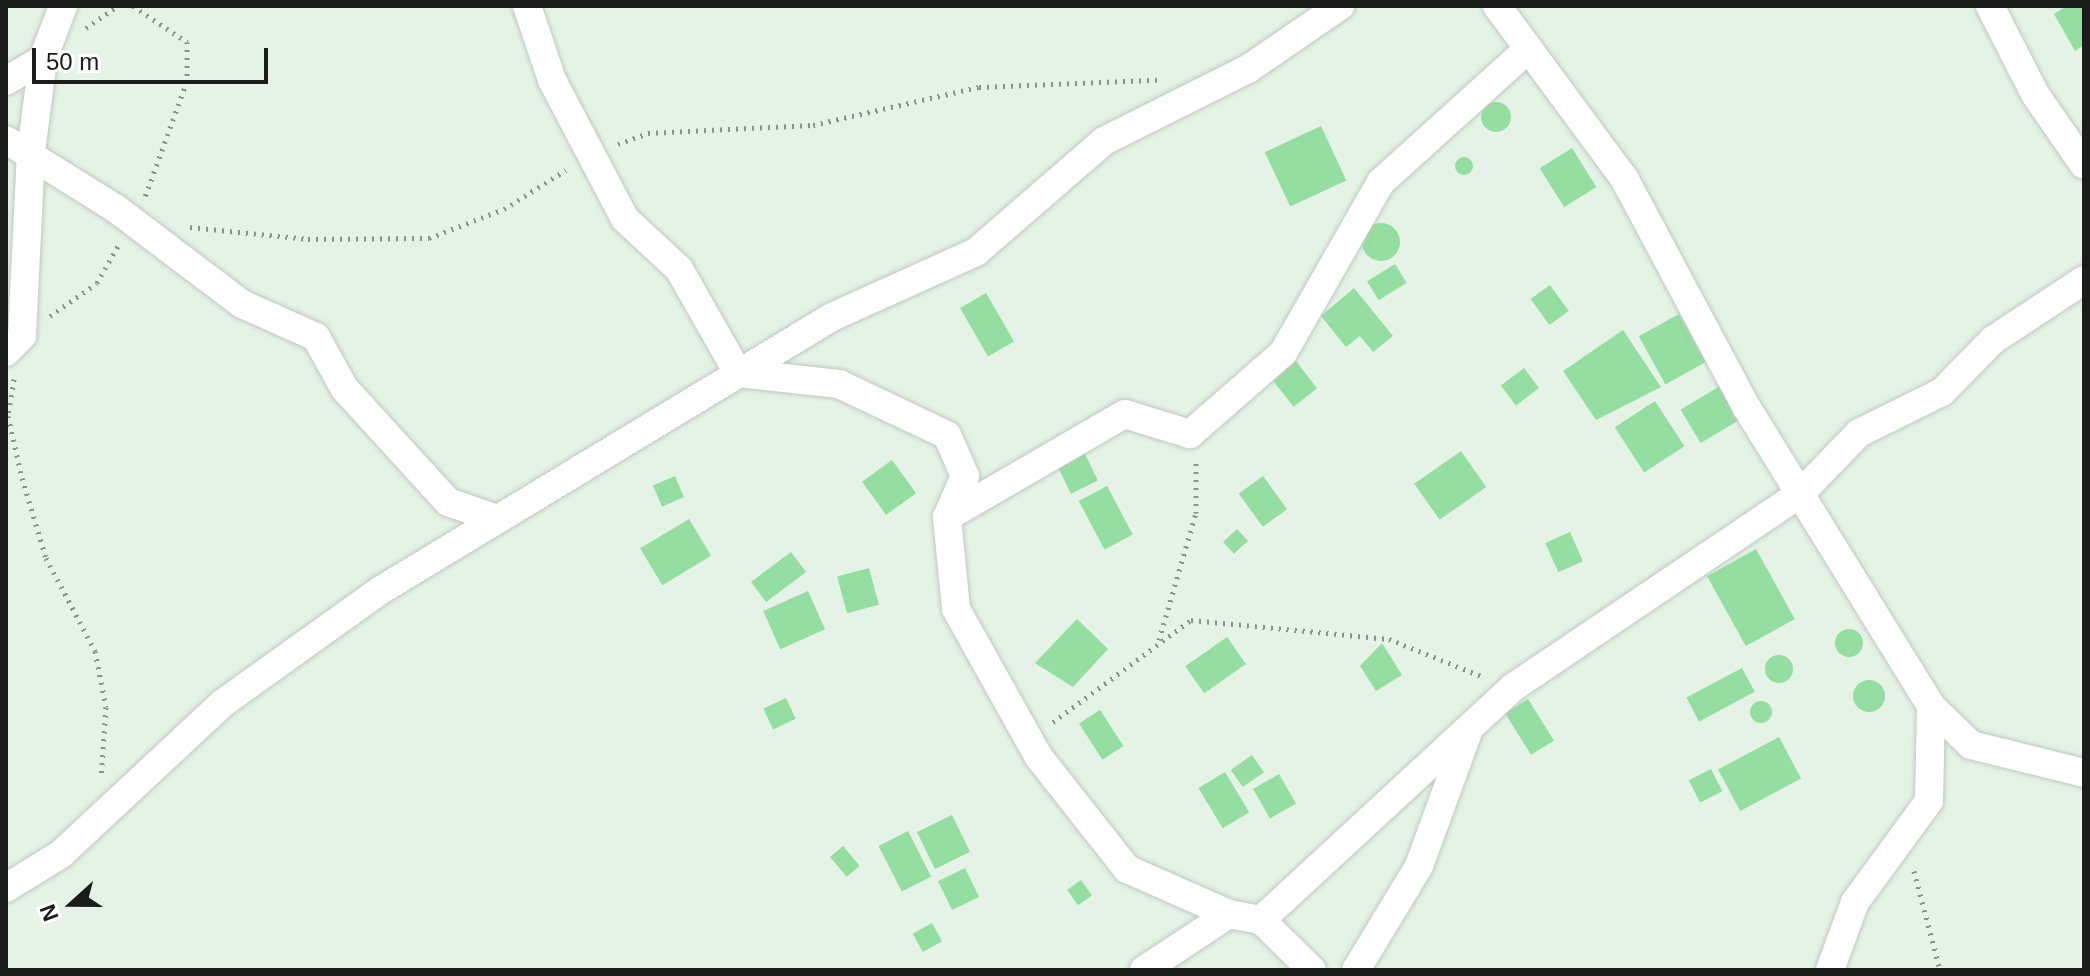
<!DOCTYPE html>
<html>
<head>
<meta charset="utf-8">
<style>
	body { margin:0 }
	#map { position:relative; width:2090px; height:976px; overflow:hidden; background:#e5f3e7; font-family:Arial,sans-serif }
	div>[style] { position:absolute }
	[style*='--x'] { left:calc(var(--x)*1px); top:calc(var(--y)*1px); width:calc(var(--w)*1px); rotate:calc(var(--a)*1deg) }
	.building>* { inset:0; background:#93dea0; transform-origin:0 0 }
	.round { border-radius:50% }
	.path>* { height:5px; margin-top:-2.5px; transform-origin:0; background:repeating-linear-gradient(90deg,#8a938b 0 2px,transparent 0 8px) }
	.roads { filter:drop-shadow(0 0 2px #bdcabe) drop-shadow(0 0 2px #bdcabe) }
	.street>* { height:28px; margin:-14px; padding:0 14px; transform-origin:14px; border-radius:14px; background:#fff }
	span { translate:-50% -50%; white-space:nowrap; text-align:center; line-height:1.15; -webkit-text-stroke:6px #fff; paint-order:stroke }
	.frame { position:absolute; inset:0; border:8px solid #1a1e1a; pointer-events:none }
	.north { position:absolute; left:32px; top:864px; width:80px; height:80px; -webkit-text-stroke:6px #fff; paint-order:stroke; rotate:249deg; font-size:22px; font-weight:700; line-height:32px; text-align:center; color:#1a1e1a }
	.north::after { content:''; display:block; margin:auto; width:28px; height:36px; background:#1a1e1a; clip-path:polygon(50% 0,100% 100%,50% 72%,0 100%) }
	.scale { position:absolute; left:32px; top:48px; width:236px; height:36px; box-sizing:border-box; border:4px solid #1a1e1a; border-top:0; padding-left:10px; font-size:24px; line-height:28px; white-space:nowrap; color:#1a1e1a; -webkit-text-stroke:6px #fff; paint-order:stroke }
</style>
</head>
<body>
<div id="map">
	<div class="building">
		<i style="clip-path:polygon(2067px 6px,2084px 6px,2084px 45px,2075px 51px,2054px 14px)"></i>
		<i class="round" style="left:1481px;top:102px;width:30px;height:30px"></i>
		<i style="left:1321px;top:126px;width:60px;height:62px;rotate:65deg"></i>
		<i style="left:1572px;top:148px;width:46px;height:38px;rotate:58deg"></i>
		<i class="round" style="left:1455px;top:157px;width:18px;height:18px"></i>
		<i class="round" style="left:1362px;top:223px;width:38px;height:38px"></i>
		<i style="left:1395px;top:264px;width:22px;height:33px;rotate:58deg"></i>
		<i style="left:1550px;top:285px;width:32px;height:24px;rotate:54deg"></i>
		<i style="clip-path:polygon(1354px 288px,1393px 336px,1373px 352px,1360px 336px,1346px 347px,1321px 316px)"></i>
		<i style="left:986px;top:293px;width:56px;height:30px;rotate:60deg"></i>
		<i style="left:1679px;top:314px;width:55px;height:46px;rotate:61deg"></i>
		<i style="clip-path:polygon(1623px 330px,1661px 387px,1596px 420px,1563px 371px)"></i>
		<i style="left:1295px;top:360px;width:36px;height:30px;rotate:52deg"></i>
		<i style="left:1524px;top:368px;width:25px;height:29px;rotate:53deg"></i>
		<i style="left:1720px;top:386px;width:39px;height:46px;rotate:59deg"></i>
		<i style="left:1655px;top:401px;width:54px;height:48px;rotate:57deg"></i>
		<i style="left:1083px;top:450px;width:34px;height:30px;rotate:64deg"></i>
		<i style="left:1461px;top:451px;width:44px;height:57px;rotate:55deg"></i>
		<i style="left:892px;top:460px;width:41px;height:37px;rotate:54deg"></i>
		<i style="left:675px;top:476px;width:23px;height:24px;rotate:67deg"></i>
		<i style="left:1263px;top:476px;width:41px;height:30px;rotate:54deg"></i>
		<i style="left:1107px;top:486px;width:55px;height:32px;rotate:62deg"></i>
		<i style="left:689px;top:519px;width:43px;height:57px;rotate:59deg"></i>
		<i style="left:1237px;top:529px;width:16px;height:19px;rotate:47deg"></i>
		<i style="left:1570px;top:532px;width:32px;height:27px;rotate:66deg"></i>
		<i style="left:1756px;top:549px;width:80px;height:56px;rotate:61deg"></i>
		<i style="left:791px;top:552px;width:25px;height:50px;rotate:53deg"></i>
		<i style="left:869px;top:568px;width:38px;height:33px;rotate:75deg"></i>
		<i style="left:808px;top:591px;width:42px;height:49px;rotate:66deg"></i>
		<i style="clip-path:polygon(1077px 619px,1108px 649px,1073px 687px,1035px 663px)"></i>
		<i class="round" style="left:1835px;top:629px;width:28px;height:28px"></i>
		<i style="left:1227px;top:637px;width:33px;height:51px;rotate:55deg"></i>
		<i style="clip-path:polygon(1382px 643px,1402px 675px,1376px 691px,1360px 666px)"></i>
		<i class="round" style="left:1765px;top:655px;width:28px;height:28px"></i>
		<i style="left:1742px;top:668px;width:27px;height:63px;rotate:62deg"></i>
		<i class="round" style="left:1853px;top:680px;width:32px;height:32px"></i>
		<i style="left:786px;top:698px;width:23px;height:25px;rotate:65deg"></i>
		<i style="left:1528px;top:699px;width:49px;height:27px;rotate:58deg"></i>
		<i class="round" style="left:1750px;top:701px;width:22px;height:22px"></i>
		<i style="left:1100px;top:710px;width:43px;height:25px;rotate:57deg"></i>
		<i style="left:1779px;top:737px;width:47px;height:69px;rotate:62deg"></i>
		<i style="left:1252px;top:755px;width:21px;height:26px;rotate:55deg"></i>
		<i style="left:1711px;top:769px;width:25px;height:25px;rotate:63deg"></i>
		<i style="left:1225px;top:772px;width:47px;height:31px;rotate:59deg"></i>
		<i style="left:1279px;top:774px;width:34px;height:30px;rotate:60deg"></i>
		<i style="left:952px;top:815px;width:41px;height:39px;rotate:64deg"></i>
		<i style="left:908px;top:831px;width:51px;height:33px;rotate:63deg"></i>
		<i style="left:843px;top:846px;width:26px;height:17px;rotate:50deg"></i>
		<i style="left:965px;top:868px;width:32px;height:30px;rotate:64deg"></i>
		<i style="left:1081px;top:880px;width:19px;height:17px;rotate:55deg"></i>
		<i style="left:932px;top:923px;width:21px;height:22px;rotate:61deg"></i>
	</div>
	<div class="path">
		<i style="--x:133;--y:6;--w:65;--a:33.7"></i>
		<i style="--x:187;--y:42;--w:39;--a:90"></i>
		<i style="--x:187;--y:81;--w:123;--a:109.9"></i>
		<i style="--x:86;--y:28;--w:38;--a:-35"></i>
		<i style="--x:618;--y:144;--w:32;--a:-20"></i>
		<i style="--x:648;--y:133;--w:165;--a:-2.8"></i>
		<i style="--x:813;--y:125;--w:170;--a:-12.9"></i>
		<i style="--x:979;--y:87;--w:178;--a:-2.3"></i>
		<i style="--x:190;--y:227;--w:119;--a:5.8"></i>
		<i style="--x:308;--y:239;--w:121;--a:-0.5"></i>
		<i style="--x:429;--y:238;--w:80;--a:-21.1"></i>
		<i style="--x:504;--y:209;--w:73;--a:-32.2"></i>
		<i style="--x:50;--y:316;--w:57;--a:-35.1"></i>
		<i style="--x:97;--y:283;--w:45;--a:-60.6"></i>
		<i style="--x:14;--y:379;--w:37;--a:99"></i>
		<i style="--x:8;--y:416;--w:64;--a:77.3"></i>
		<i style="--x:22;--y:478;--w:84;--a:73.3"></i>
		<i style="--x:46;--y:558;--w:105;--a:62.2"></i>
		<i style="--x:95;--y:651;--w:57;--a:78.9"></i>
		<i style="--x:106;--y:707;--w:71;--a:94"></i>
		<i style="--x:1159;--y:640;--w:132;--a:-73.8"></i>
		<i style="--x:1196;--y:513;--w:53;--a:-90"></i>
		<i style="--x:1053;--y:722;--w:172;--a:-36.5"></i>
		<i style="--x:1191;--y:620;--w:199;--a:5.5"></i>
		<i style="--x:1389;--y:639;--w:99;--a:21.9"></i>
		<i style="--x:1914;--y:871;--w:102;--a:75.3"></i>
	</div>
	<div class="roads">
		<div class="street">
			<i style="--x:527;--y:6;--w:78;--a:71.3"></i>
			<i style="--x:552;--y:80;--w:157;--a:62.3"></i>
			<i style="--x:625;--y:219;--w:74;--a:42.8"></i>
			<i style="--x:679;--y:269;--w:120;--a:60.4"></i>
			<i style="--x:1497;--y:6;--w:214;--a:53.6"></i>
			<i style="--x:1624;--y:178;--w:261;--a:61.9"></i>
			<i style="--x:1747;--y:408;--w:350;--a:58.3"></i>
			<i style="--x:1931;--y:706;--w:95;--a:91.2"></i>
			<i style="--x:1929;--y:801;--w:125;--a:126.2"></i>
			<i style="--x:1855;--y:902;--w:72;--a:110.2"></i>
			<i style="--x:1990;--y:6;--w:99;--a:62.9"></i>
			<i style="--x:2035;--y:94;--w:86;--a:55.4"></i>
			<i style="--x:6;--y:81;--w:43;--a:-30.7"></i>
			<i style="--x:6;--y:140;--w:128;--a:32"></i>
			<i style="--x:115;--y:208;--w:159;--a:37.1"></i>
			<i style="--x:242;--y:304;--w:81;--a:24"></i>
			<i style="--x:316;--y:337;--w:58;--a:61.2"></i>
			<i style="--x:344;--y:388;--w:154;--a:47.6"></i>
			<i style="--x:448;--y:502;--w:52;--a:19.1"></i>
			<i style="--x:6;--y:352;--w:23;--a:-45"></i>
			<i style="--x:22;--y:336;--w:184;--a:-87.2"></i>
			<i style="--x:31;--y:152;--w:94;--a:-82.6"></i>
			<i style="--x:43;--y:59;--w:57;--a:-69.3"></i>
			<i style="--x:738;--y:373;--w:102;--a:6.2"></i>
			<i style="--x:839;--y:384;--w:119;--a:25.3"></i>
			<i style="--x:947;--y:435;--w:45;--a:66.3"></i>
			<i style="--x:965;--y:476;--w:45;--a:113.7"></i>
			<i style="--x:947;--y:517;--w:92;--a:84.4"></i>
			<i style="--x:956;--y:609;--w:168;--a:60.8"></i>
			<i style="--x:1038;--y:756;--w:144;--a:51.8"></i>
			<i style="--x:1127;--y:869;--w:111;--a:23.8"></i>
			<i style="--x:1229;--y:914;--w:33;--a:11"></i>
			<i style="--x:1261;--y:920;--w:71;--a:44.4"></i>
			<i style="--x:947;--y:517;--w:206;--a:-30.1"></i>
			<i style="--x:1125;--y:414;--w:68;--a:17.1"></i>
			<i style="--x:1190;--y:434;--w:123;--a:-41.1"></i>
			<i style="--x:1283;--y:353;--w:197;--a:-60.2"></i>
			<i style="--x:1381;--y:182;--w:198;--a:-42.1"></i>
			<i style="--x:1931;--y:706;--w:56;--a:44.3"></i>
			<i style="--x:1971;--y:745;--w:116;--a:13.9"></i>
			<i style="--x:6;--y:888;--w:65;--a:-31.7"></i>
			<i style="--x:61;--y:854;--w:221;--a:-43"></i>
			<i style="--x:223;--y:703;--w:194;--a:-35.6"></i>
			<i style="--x:381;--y:590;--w:527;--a:-31.19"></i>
			<i style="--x:832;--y:317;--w:158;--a:-24.3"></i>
			<i style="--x:976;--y:252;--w:169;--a:-40.9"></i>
			<i style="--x:1104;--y:141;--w:161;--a:-26.6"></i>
			<i style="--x:1248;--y:69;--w:112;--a:-34.4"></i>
			<i style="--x:1261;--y:920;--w:342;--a:-42.7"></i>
			<i style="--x:1512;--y:688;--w:349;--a:-34"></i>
			<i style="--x:1801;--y:493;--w:83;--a:-46"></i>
			<i style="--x:1859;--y:433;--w:93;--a:-26.3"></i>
			<i style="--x:1942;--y:392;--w:73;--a:-45.6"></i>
			<i style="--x:1993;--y:340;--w:109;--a:-33.4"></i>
			<i style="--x:1144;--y:970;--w:102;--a:-33.4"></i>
			<i style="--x:1356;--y:970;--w:122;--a:-58.8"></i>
			<i style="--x:1419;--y:866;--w:146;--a:-69.9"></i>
		</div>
	</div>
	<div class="frame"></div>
	<div class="north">N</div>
	<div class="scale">50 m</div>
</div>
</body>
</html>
